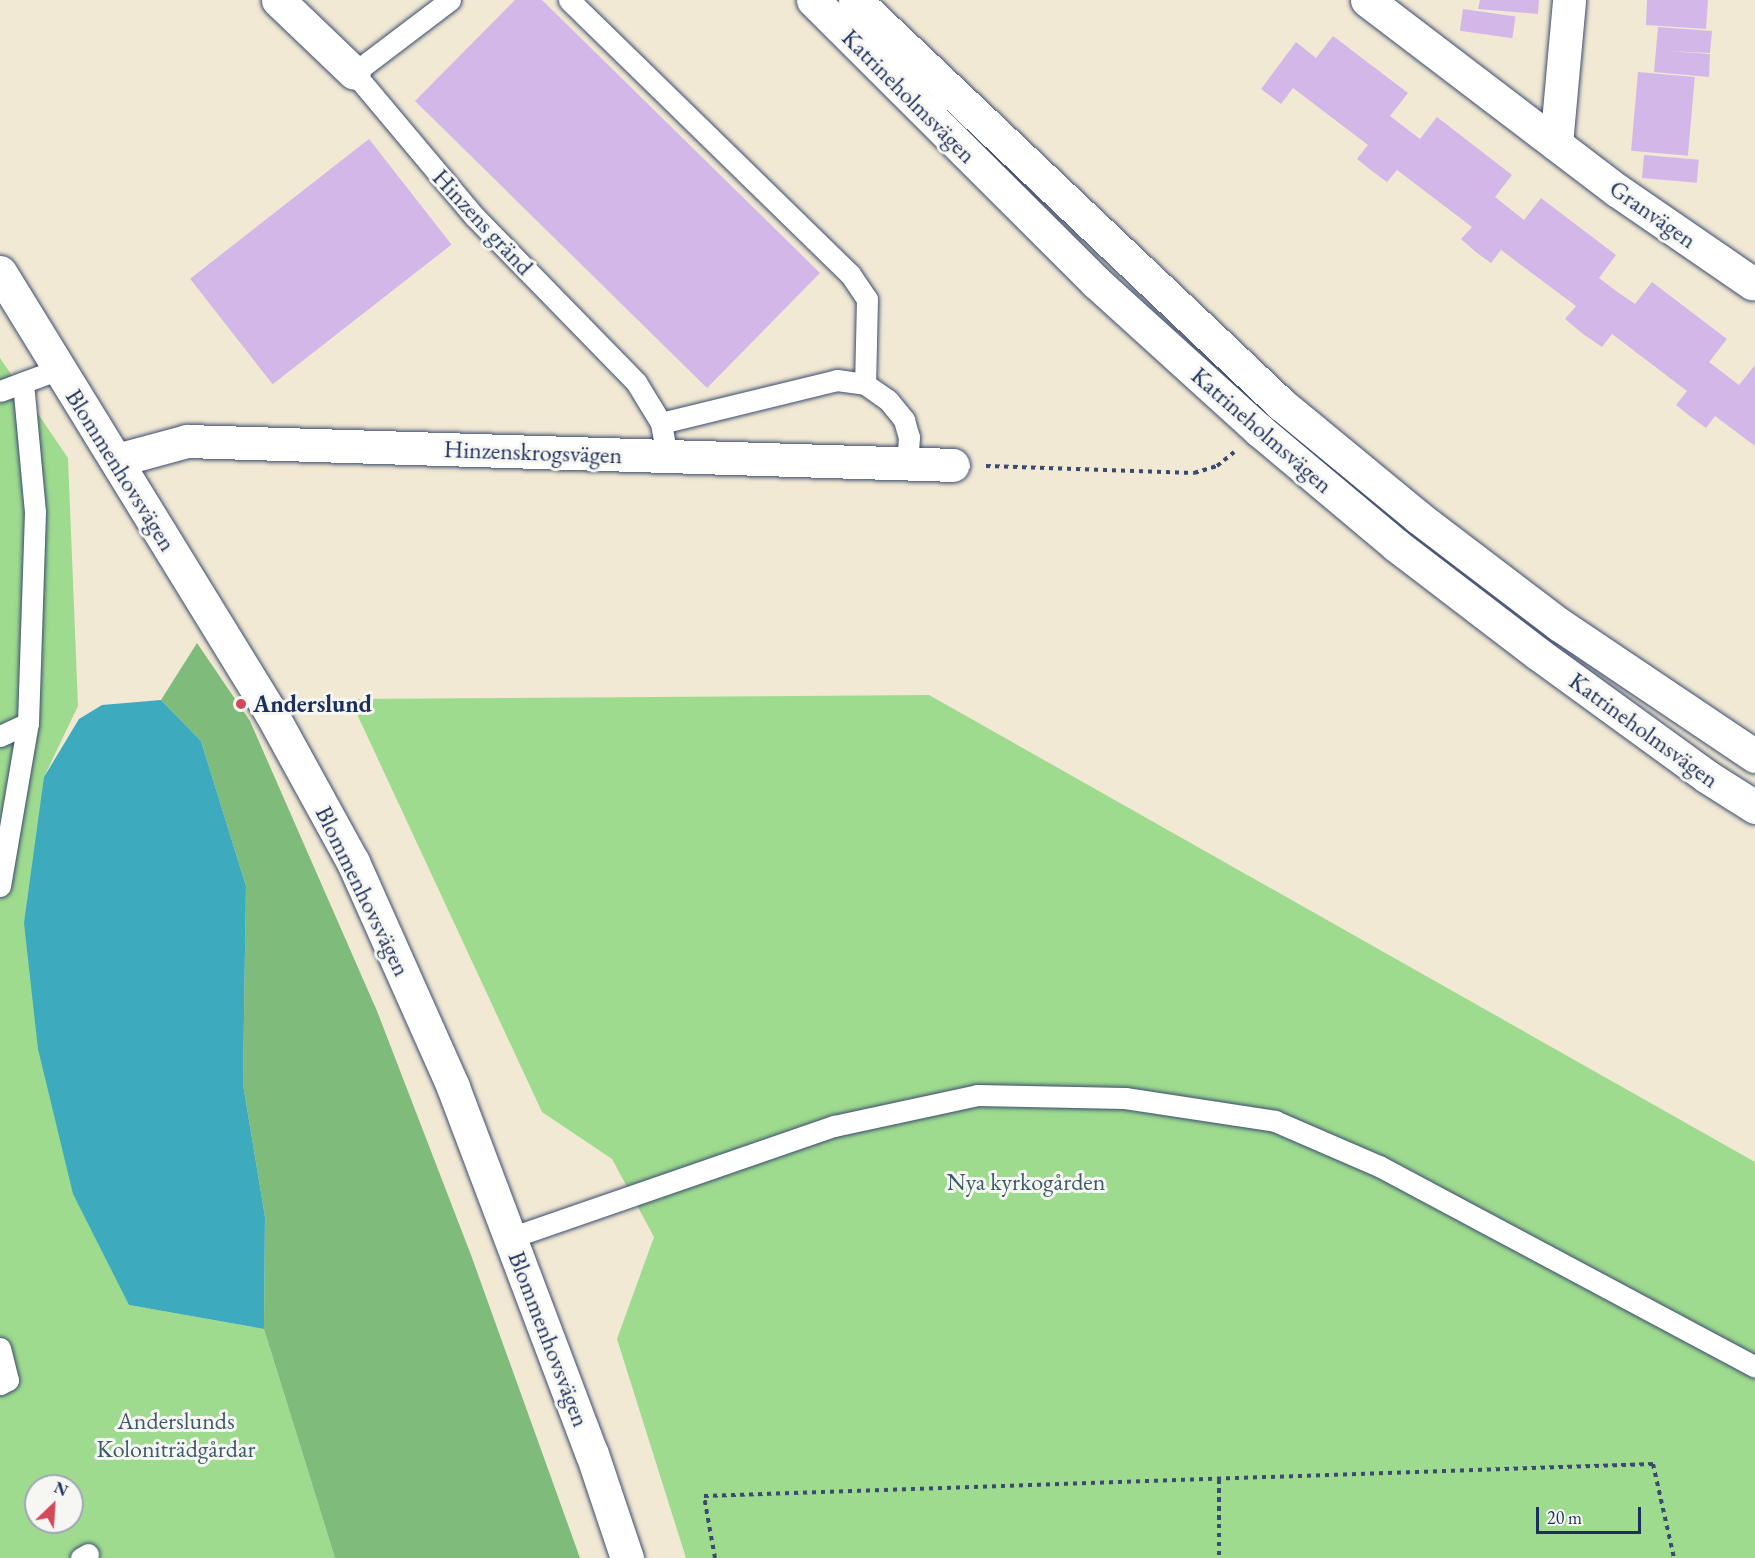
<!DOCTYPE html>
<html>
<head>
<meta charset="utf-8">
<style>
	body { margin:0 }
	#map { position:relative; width:1755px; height:1558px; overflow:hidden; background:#f1e9d3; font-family:"EB Garamond",serif }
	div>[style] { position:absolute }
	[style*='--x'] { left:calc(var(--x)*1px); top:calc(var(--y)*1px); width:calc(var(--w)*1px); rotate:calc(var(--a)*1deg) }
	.green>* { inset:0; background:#9fdb8f }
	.forest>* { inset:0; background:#7fbb7a }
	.water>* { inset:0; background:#3eaabe }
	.building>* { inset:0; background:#d3b7e9; transform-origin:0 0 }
	.path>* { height:4px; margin-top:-2px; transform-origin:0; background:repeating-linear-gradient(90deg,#3b4b70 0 4.5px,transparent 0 9px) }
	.roads { filter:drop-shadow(0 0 2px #3b4b70) drop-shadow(0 0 2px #3b4b70) }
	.service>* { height:21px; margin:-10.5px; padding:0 10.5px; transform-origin:10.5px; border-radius:10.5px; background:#fff }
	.minor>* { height:33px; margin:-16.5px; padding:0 16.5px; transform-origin:16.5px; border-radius:16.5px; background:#fff }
	.primary>* { height:33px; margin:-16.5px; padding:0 16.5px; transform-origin:16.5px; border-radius:16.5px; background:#fff }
	.dots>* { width:16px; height:16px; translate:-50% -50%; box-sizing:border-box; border:3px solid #f6f6f2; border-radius:50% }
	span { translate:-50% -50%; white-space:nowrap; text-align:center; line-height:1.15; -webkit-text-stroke:6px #f6f6f2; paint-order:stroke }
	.street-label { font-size:24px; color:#1b2f5e }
	.poi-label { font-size:24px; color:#1b2f5e; font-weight:700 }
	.left { translate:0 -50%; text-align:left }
	.park-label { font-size:24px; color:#3c5a6a }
	.north { position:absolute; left:24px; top:1474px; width:60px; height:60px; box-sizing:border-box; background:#f6f6f2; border:2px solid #9ea6b7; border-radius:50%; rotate:25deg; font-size:16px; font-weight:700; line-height:24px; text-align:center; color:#1b2f5e }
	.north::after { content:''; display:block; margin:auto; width:21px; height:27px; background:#d1495b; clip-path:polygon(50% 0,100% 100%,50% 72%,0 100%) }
	.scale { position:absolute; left:1536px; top:1507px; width:105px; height:27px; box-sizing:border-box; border:3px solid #1b2f5e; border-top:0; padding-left:8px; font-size:18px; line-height:21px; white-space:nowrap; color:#1b2f5e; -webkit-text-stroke:4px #f6f6f2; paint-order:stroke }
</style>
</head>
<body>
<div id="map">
	<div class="green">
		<i style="clip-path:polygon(evenodd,0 358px,68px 458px,78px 706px,44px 777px,129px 1305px,264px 1329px,335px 1558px,0 1558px,0 358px,36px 1486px,72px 1486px,72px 1522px,36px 1522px,36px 1486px)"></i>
		<i style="clip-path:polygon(929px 695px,1755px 1162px,1755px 1558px,686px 1558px,617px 1339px,654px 1237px,612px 1159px,542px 1112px,350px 699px)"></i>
	</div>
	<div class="forest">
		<i style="clip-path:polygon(197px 643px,250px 721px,377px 1011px,471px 1255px,580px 1558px,335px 1558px,264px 1329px,265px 1217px,243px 1084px,246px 886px,201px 741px,161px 700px)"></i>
	</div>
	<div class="water">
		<i style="clip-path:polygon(161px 700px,201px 741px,246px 886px,243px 1084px,265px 1217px,264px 1329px,129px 1305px,73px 1194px,38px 1049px,24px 923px,44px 777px,79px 719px,102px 705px)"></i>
	</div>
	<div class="building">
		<i style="clip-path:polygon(515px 0,542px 0,820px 273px,707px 388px,415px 101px)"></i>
		<i style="clip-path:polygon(1480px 0,1539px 0,1538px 14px,1478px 9px)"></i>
		<i style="clip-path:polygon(1647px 0,1708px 0,1706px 29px,1646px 25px)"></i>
		<i style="left:1463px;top:9px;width:53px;height:22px;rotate:8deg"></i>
		<i style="clip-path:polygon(1658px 27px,1712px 31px,1710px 53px,1668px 51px,1710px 54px,1709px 77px,1654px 72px)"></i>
		<i style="clip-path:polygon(1333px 36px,1408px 93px,1390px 116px,1420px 139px,1416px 144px,1437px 117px,1512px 175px,1495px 197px,1524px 220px,1541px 198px,1616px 255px,1599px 278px,1616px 291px,1635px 304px,1652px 282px,1727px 339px,1709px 362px,1739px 385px,1755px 365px,1755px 446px,1715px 416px,1706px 428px,1691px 417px,1676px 405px,1687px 391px,1612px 334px,1602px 347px,1583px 334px,1565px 319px,1576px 306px,1501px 250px,1491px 263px,1477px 253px,1461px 239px,1472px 227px,1397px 170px,1387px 182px,1372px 171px,1357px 159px,1368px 145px,1293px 88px,1281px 104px,1261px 89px,1296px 42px,1316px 58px)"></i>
		<i style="left:1638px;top:72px;width:57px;height:79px;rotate:5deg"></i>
		<i style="left:369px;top:139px;width:134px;height:227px;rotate:52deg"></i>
		<i style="left:1644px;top:155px;width:55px;height:23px;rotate:5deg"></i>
	</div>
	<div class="path">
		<i style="--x:986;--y:466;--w:208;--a:1.9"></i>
		<i style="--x:1194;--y:473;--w:24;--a:-17"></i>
		<i style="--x:1217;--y:466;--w:22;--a:-39"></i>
		<i style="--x:1219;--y:1479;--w:79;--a:90"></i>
		<i style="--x:715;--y:1558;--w:63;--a:-100.1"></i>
		<i style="--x:704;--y:1496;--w:950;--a:-1.93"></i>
		<i style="--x:1653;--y:1464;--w:96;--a:77.4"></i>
	</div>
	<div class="roads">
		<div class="service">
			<i style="--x:450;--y:0;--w:121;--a:142.8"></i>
			<i style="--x:354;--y:73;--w:188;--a:50"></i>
			<i style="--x:475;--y:217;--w:231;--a:45.7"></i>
			<i style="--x:636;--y:382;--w:48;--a:58.6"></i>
			<i style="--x:661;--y:423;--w:34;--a:80"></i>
			<i style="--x:569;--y:0;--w:392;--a:44.3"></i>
			<i style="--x:850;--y:274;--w:30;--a:56"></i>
			<i style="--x:867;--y:299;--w:85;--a:91.3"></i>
			<i style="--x:0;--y:391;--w:63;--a:-20.4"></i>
			<i style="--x:661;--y:423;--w:181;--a:-13.7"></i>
			<i style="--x:837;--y:380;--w:28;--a:8"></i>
			<i style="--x:865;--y:384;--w:28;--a:35"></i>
			<i style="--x:888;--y:400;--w:26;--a:51"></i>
			<i style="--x:904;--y:420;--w:18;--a:74"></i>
			<i style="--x:909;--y:437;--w:27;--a:94"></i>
			<i style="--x:0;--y:736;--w:31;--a:-25"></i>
			<i style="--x:0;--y:886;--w:165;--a:-80.3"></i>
			<i style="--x:28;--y:723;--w:211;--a:-88.1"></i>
			<i style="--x:35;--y:512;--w:130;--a:-95.3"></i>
			<i style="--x:510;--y:1238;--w:343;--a:-19.1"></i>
			<i style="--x:834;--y:1126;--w:146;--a:-12.2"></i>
			<i style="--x:977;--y:1095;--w:148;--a:1.2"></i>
			<i style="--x:1125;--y:1098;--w:152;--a:8.7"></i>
			<i style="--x:1275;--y:1121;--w:113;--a:23.4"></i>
			<i style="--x:1379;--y:1166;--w:426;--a:28.1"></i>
			<i style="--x:0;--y:1348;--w:33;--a:76"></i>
			<i style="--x:8;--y:1380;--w:9;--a:153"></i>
			<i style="--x:81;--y:1558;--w:8;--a:-30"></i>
		</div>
		<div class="minor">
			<i style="--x:278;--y:0;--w:105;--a:43.8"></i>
			<i style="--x:1367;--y:0;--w:315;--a:37.3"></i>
			<i style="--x:1618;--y:191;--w:163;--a:34.5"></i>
			<i style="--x:1556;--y:144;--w:145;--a:-84.8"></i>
			<i style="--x:0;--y:272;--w:518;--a:58.43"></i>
			<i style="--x:271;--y:713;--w:170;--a:61.2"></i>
			<i style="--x:353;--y:862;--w:246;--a:66"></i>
			<i style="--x:453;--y:1087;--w:392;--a:69.3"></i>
			<i style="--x:592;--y:1454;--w:110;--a:71.4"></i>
			<i style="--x:117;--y:460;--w:73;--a:-15.2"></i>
			<i style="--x:187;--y:441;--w:766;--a:1.79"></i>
		</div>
		<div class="primary">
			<i style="--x:813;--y:0;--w:401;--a:44.9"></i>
			<i style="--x:1097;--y:283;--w:219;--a:42.2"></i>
			<i style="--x:1259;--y:430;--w:180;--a:40"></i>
			<i style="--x:1397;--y:546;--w:176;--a:37.4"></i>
			<i style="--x:1537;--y:653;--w:209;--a:36"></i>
			<i style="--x:1706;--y:776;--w:58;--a:32.3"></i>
			<i style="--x:855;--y:0;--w:587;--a:43.48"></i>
			<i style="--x:1281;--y:404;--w:178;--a:39.5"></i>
			<i style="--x:1418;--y:517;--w:178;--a:37.3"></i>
			<i style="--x:1560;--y:625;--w:235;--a:33.9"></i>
		</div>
	</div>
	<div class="dots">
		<i style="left:241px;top:704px;background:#d1495b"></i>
	</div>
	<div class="street-label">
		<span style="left:909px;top:96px;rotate:45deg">Katrineholmsvägen</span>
		<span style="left:1653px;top:214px;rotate:35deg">Granvägen</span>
		<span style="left:483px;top:222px;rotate:47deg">Hinzens gränd</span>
		<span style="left:1262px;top:430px;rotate:41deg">Katrineholmsvägen</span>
		<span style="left:533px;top:452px;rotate:2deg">Hinzenskrogsvägen</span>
		<span style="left:121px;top:470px;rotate:58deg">Blommenhovsvägen</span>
		<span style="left:1644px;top:730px;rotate:36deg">Katrineholmsvägen</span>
		<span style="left:363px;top:891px;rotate:64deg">Blommenhovsvägen</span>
		<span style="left:549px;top:1339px;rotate:69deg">Blommenhovsvägen</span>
	</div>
	<div class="poi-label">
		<span class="left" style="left:253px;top:704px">Anderslund</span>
	</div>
	<div class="park-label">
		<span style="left:1026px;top:1182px">Nya kyrkogården</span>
		<span style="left:176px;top:1435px">Anderslunds<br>Koloniträdgårdar</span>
	</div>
	<div class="north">N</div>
	<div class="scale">20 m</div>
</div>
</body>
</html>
